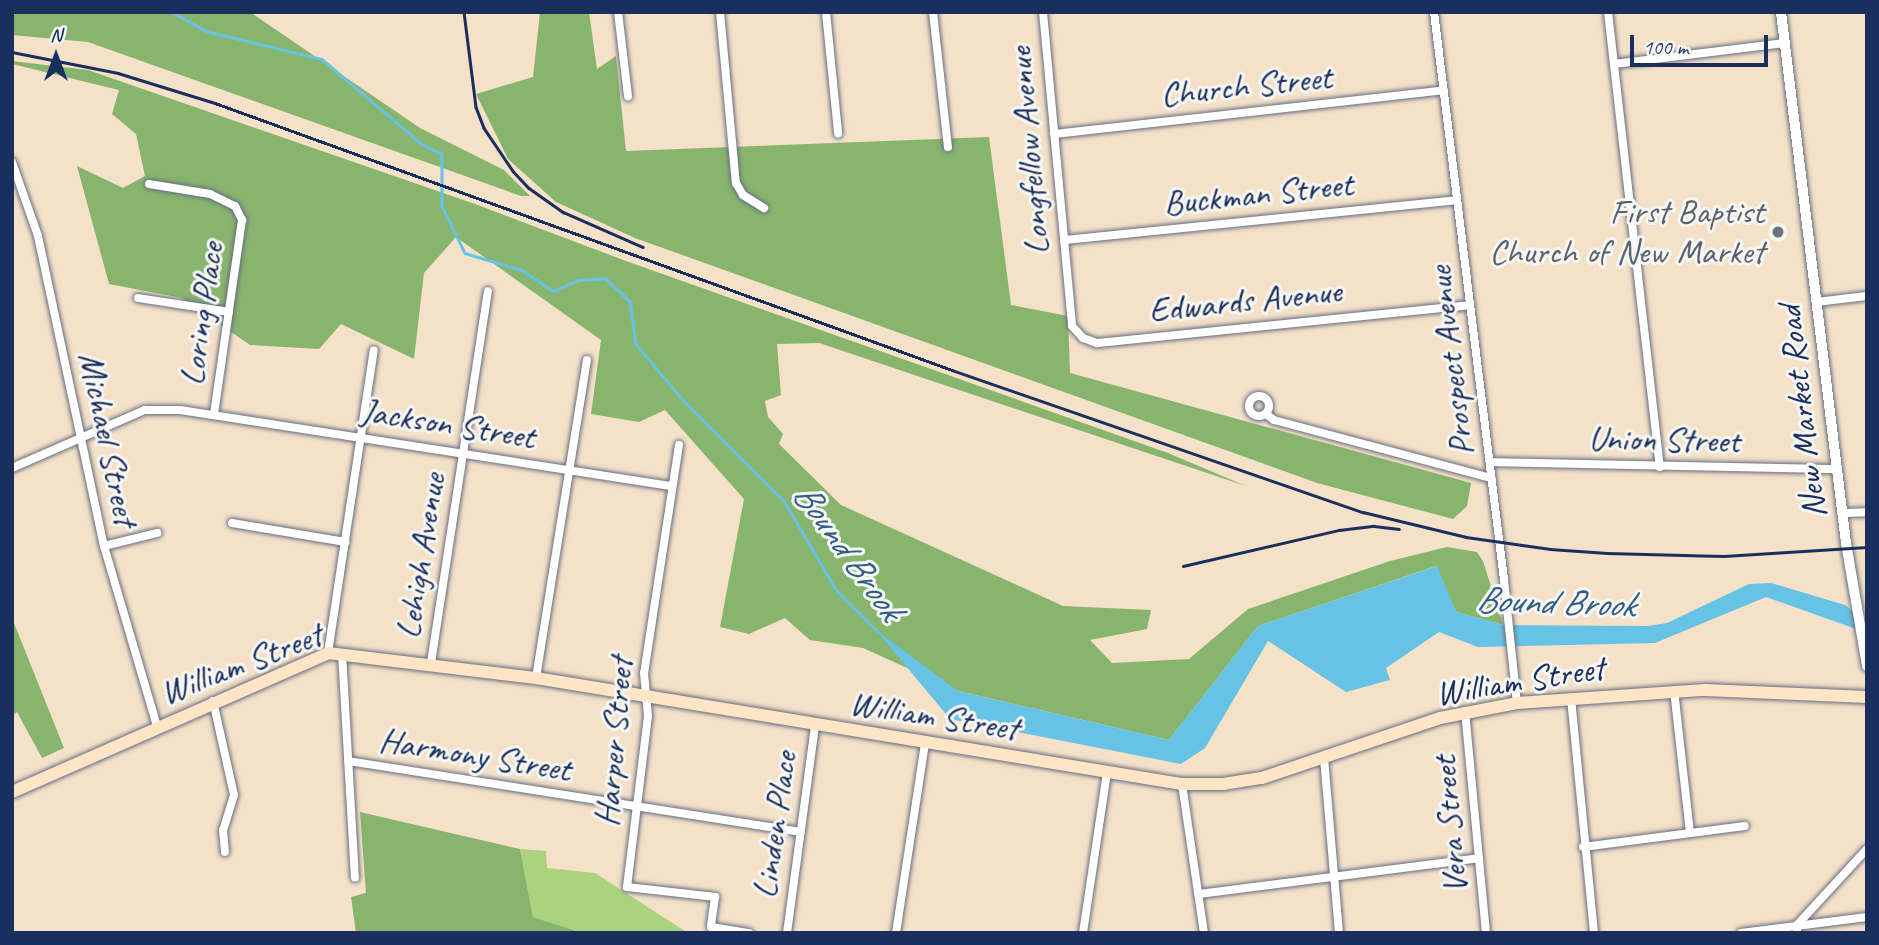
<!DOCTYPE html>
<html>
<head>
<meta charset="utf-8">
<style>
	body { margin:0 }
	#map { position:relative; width:1879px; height:945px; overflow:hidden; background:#f4e1c8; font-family:Caveat,sans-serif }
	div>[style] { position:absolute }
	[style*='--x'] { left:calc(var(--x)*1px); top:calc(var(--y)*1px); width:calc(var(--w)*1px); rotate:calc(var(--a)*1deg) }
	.green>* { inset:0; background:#abd37e }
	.forest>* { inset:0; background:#88b56d }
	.water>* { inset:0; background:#67c3e5 }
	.stream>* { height:2.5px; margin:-1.25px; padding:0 1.25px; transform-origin:1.25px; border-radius:1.25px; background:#67c3e5 }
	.roads { filter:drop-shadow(0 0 2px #676d83) drop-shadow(0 0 2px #676d83) }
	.minor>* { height:8px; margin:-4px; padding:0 4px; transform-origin:4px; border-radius:4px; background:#fff }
	.minor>.ring { margin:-4px; padding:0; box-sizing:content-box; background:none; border:8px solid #fff; border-radius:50% }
	.tertiary>* { height:10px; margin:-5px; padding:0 5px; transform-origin:5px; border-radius:5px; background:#fff }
	.secondary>* { height:12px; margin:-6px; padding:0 6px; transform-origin:6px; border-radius:6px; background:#fde5c5 }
	.rail>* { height:2.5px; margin:-1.25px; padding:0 1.25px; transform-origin:1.25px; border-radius:1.25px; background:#1b2f5e }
	.dots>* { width:19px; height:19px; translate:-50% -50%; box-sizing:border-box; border:4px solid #f6f6f2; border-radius:50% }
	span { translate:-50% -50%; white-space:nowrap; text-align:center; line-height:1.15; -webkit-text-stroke:6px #f6f6f2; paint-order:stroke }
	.street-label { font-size:35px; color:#1b2f5e }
	.worship-label { font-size:35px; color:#5b616d }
	.right { translate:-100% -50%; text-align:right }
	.water-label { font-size:37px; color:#325b86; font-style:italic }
	.frame { position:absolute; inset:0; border:14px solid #1b2f5e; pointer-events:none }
	.north { position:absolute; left:21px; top:21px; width:70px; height:70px; -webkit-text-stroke:5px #f6f6f2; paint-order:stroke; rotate:0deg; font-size:19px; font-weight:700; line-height:28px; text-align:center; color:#1b2f5e }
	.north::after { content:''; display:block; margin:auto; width:24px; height:32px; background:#1b2f5e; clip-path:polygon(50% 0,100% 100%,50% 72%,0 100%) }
	.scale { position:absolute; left:1630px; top:35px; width:138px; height:32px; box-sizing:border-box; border:4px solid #1b2f5e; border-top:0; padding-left:9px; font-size:21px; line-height:24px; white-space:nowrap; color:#1b2f5e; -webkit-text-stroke:5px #f6f6f2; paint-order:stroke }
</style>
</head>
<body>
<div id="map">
	<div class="green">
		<i style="clip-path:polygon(520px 849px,546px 851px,547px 868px,595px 873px,688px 933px,583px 933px,533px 917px)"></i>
	</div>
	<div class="forest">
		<i style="clip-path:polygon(12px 12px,250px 12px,420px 128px,504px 170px,530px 196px,521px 196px,88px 42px,12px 35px)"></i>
		<i style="clip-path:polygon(540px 12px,589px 12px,597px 69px,616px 56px,626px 151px,989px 137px,1011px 305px,1068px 316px,1070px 373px,1471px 483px,1467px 506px,1453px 519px,1317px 483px,635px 238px,556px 202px,508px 159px,476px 94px,533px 77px)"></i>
		<i style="clip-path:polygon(12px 61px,88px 70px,475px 204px,626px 261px,1168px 453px,1246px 486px,819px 343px,777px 344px,781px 395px,765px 401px,768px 417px,783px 434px,779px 444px,841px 505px,1063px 606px,1151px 610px,1147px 629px,1090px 640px,1112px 663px,1189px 659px,1248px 609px,1390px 561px,1447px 547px,1477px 552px,1483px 561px,1503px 625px,1456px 612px,1436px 566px,1258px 626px,1169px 740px,958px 691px,863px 648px,810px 640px,785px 618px,749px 634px,720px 627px,744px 499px,665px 410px,639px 422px,591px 414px,601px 340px,456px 237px,424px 273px,414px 359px,341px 324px,319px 349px,250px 345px,182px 298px,109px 284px,77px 166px,123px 188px,145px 176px,136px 134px,112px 114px,119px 90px,12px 64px)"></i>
		<i style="clip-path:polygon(12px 618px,64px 748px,42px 758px,17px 712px,12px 716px)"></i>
		<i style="clip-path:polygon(360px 812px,520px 849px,533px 917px,583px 933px,356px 933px,351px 897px,366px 893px)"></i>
	</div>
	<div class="water">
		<i style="clip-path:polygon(1437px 566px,1456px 612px,1503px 625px,1648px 626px,1667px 623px,1749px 584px,1771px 583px,1845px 605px,1867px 622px,1867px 639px,1859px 630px,1766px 597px,1655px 643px,1478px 647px,1439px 632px,1386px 668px,1390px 680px,1346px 692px,1268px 641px,1205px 748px,1181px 764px,950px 719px,876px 630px,958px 691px,1169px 740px,1258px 626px)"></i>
	</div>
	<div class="stream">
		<i style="--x:172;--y:12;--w:39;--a:29"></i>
		<i style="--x:206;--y:31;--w:119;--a:13.6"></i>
		<i style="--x:322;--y:59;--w:131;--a:40.4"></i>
		<i style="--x:422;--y:144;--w:22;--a:27"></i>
		<i style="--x:442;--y:154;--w:52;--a:90"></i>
		<i style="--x:442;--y:206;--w:52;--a:63.9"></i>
		<i style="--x:465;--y:253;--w:59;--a:16.6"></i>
		<i style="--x:522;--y:270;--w:37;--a:34"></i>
		<i style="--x:553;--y:291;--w:28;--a:-23"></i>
		<i style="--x:579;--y:280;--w:26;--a:-4"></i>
		<i style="--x:605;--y:278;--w:34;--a:43"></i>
		<i style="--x:630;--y:301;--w:43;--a:82.1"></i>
		<i style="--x:636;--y:344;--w:72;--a:50.1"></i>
		<i style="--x:682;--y:399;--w:144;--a:45"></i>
		<i style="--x:784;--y:501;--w:104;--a:59.5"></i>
		<i style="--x:837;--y:591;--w:58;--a:45"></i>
	</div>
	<div class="roads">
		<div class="minor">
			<i style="--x:618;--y:12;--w:85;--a:83.2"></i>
			<i style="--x:720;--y:12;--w:172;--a:84.7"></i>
			<i style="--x:736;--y:183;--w:14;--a:60"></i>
			<i style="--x:743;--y:195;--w:25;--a:32"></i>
			<i style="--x:826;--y:12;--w:122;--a:84.3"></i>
			<i style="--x:933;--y:12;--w:136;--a:83.7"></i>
			<i style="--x:1043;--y:12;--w:315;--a:84.7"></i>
			<i style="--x:1072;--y:326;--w:16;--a:47"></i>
			<i style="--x:1083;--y:338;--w:15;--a:20"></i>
			<i style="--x:1097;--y:343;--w:375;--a:-5.8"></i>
			<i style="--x:1434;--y:12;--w:572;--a:82.97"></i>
			<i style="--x:1504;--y:580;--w:124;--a:84"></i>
			<i style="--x:1608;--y:12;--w:458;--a:83.5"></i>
			<i style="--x:1614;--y:64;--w:172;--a:-7"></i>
			<i style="--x:1054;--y:134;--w:392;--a:-6.4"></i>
			<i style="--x:12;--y:162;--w:78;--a:70.6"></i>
			<i style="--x:38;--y:236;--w:317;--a:78"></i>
			<i style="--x:104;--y:546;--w:188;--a:73.6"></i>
			<i style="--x:149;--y:184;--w:62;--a:9.3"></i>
			<i style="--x:210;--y:194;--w:28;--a:26"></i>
			<i style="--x:235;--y:206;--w:16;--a:63"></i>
			<i style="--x:242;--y:220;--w:197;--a:98.2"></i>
			<i style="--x:1064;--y:240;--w:395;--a:-5.8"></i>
			<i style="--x:138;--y:298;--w:92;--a:8.7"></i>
			<i style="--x:1816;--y:302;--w:51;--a:-6.7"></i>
			<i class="ring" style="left:1249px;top:396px;width:12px;height:12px"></i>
			<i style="--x:1266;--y:414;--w:10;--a:37"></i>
			<i style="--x:1274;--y:420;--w:225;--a:15"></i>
			<i style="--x:679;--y:445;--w:231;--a:98.7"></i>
			<i style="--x:644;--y:673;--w:43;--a:84.7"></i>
			<i style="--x:648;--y:716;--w:172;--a:97"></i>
			<i style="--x:627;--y:887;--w:89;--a:6.5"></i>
			<i style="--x:715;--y:897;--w:30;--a:98"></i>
			<i style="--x:711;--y:927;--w:39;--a:9"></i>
			<i style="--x:1490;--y:462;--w:347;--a:1.2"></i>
			<i style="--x:12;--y:468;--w:145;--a:-23.6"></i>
			<i style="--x:145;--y:410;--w:35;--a:0"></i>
			<i style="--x:180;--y:410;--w:498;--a:8.8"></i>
			<i style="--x:1843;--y:513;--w:24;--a:-2"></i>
			<i style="--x:232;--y:523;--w:115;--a:9.5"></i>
			<i style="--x:104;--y:546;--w:55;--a:-13.8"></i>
			<i style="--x:328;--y:653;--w:306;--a:-81.4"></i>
			<i style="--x:342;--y:653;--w:225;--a:86.7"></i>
			<i style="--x:431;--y:663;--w:376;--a:-81.3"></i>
			<i style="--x:536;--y:678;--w:322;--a:-80.9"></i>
			<i style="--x:1674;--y:690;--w:143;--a:83.6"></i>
			<i style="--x:1571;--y:698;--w:236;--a:84.4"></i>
			<i style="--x:213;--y:701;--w:96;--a:77.4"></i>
			<i style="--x:234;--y:795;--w:37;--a:107"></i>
			<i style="--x:223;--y:830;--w:22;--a:85"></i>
			<i style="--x:1465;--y:711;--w:223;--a:84.6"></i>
			<i style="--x:1324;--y:758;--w:176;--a:85.1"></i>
			<i style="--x:348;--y:761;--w:458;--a:8.9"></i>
			<i style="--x:1182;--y:784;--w:151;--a:81.6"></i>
			<i style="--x:1583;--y:847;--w:163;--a:-7.4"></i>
			<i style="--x:1199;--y:894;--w:282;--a:-7.3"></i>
			<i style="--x:787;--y:933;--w:210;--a:-82.3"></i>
			<i style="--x:896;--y:933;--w:192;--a:-81.3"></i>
			<i style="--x:1083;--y:933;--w:163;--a:-81.5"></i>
			<i style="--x:1741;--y:933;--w:127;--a:-7.2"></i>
			<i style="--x:1797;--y:933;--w:8;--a:-90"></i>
			<i style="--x:1797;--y:925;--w:103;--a:-47.4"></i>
		</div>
		<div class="tertiary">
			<i style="--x:1781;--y:12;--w:535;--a:83.02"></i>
			<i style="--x:1846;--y:543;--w:125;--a:80.3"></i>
		</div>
		<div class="secondary">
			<i style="--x:12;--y:792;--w:345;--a:-23.7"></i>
			<i style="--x:328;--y:653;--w:209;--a:6.9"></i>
			<i style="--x:536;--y:678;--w:655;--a:9.32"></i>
			<i style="--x:1182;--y:784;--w:41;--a:0"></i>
			<i style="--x:1223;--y:784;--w:39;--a:-9"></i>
			<i style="--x:1262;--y:778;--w:188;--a:-18.6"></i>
			<i style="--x:1440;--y:718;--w:78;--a:-11"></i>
			<i style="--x:1517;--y:703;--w:188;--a:-4"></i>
			<i style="--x:1705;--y:690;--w:162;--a:2.5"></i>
		</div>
	</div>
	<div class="rail">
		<i style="--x:464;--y:12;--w:96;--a:82.8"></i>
		<i style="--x:476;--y:107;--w:22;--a:69"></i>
		<i style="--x:484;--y:128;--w:52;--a:56"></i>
		<i style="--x:513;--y:171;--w:23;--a:47"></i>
		<i style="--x:529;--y:188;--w:42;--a:35.2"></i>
		<i style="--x:563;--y:212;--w:87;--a:23.6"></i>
		<i style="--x:12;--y:52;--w:108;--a:11.2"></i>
		<i style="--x:118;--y:73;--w:102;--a:17.2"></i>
		<i style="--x:215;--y:103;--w:784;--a:19.91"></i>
		<i style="--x:952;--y:370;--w:435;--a:19.1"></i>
		<i style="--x:1363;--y:512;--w:106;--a:13.6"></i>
		<i style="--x:1466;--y:537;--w:85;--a:8.1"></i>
		<i style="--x:1550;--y:549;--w:57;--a:4"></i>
		<i style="--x:1607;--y:553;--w:117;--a:1.5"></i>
		<i style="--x:1724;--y:556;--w:143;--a:-3.6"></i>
		<i style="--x:1183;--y:566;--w:160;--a:-13"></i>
		<i style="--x:1339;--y:530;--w:35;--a:-7"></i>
		<i style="--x:1374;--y:526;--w:25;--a:7"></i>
	</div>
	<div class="dots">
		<i style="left:1778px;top:232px;background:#6b7280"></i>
	</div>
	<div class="street-label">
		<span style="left:1246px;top:86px;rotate:-6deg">Church Street</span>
		<span style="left:1029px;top:151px;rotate:-95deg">Longfellow Avenue</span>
		<span style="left:1258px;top:194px;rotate:-6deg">Buckman Street</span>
		<span style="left:1245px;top:301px;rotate:-6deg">Edwards Avenue</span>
		<span style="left:202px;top:314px;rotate:-82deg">Loring Place</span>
		<span style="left:1451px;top:361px;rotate:-97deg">Prospect Avenue</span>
		<span style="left:1802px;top:412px;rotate:-97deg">New Market Road</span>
		<span style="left:448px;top:424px;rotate:9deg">Jackson Street</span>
		<span style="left:108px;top:439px;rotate:78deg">Michael Street</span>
		<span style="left:1664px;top:440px;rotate:1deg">Union Street</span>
		<span style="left:421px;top:556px;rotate:-81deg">Lehigh Avenue</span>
		<span style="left:241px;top:664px;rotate:-21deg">William Street</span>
		<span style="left:1520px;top:681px;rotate:-9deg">William Street</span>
		<span style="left:934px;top:716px;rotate:9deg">William Street</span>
		<span style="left:614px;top:742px;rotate:-85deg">Harper Street</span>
		<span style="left:475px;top:755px;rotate:9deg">Harmony Street</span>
		<span style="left:775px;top:825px;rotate:-82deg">Linden Place</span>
		<span style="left:1450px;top:825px;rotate:-95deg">Vera Street</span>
	</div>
	<div class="worship-label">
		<span class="right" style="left:1764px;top:232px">First Baptist<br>Church of New Market</span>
	</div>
	<div class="water-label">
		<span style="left:848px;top:551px;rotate:54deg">Bound Brook</span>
		<span style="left:1555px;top:602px;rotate:2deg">Bound Brook</span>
	</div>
	<div class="frame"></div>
	<div class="north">N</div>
	<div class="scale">100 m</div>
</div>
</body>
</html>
